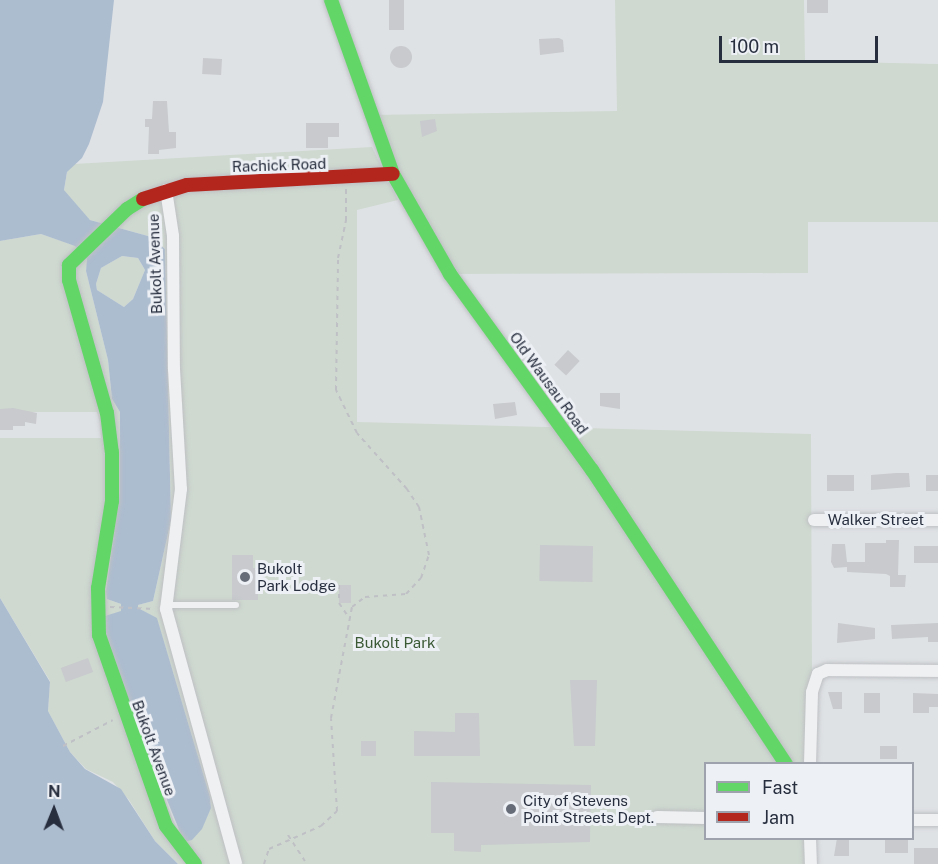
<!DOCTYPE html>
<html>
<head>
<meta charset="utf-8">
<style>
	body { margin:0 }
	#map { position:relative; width:938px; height:864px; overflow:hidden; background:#dfe2e5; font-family:"Public Sans",sans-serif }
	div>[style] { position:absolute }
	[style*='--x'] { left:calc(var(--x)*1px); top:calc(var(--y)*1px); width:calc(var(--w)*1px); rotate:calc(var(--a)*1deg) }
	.green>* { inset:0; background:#cfd9d0 }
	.water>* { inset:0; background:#adbdd0 }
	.building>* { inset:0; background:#c8cacd; transform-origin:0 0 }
	.round { border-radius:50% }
	.path>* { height:2px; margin-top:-1px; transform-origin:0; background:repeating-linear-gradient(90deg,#bfc0c5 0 4.5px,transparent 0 9px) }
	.roads { filter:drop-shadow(0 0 2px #bec0c3) drop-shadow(0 0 2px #bec0c3) }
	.lane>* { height:6px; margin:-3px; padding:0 3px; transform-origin:3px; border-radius:3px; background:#eff0f2 }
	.street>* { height:12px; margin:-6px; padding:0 6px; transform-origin:6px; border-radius:6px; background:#eff0f2 }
	.fast>* { height:14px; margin:-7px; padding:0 7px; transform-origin:7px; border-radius:7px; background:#63d668 }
	.jam>* { height:14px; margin:-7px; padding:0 7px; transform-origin:7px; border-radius:7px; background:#b3261e }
	.dots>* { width:16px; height:16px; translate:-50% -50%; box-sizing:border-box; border:3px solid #edf0f5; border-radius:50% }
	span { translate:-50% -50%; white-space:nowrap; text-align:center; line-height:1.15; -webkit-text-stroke:6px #edf0f5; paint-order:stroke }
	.street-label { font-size:15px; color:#272e3e }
	.poi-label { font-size:15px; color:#272e3e }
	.left { translate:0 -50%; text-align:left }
	.park-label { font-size:15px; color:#3a5934 }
	.legend { position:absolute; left:704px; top:762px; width:210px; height:78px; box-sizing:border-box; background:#edf0f5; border:2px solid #9ea2ac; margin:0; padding:8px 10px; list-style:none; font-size:18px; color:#272e3e }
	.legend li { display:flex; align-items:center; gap:12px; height:30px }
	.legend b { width:30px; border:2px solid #9ea2ac }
	.north { position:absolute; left:24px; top:780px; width:60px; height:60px; -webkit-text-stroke:4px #edf0f5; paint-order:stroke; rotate:1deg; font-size:16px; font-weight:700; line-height:24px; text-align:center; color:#272e3e }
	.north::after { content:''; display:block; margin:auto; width:21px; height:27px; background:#272e3e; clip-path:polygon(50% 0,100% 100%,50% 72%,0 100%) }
	.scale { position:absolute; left:719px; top:36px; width:159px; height:27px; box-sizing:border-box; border:3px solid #272e3e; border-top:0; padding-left:8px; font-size:18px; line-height:21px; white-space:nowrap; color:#272e3e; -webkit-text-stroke:4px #edf0f5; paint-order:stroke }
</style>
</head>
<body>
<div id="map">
	<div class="green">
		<i style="clip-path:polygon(615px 0,804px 0,805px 61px,938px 64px,938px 222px,808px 222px,808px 273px,450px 274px,372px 115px,617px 111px)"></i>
		<i style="clip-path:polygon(372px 147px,398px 200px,357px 210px,357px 422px,811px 434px,812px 672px,807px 693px,807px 763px,706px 764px,706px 838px,806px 839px,806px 864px,178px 864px,155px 841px,129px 800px,113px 782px,86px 769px,70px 752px,48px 711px,50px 681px,0 598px,0 438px,101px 438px,100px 423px,97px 412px,0 412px,0 241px,41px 234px,76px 246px,88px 259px,86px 271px,108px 360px,112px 399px,120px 412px,120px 492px,107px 599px,121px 604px,131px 711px,177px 830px,211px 808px,210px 798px,157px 619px,138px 608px,138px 605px,153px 601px,171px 520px,165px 249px,148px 236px,90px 220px,67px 198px,64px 190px,67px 172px,74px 164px)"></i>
		<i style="clip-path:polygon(122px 256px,138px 258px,145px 270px,133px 299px,124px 307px,97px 290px,96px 284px,101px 268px)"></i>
	</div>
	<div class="water">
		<i style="clip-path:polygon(evenodd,0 0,114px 0,103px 102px,89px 144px,82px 158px,67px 172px,64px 190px,90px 220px,148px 236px,165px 249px,171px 520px,153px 601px,138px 605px,138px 608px,157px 618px,210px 797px,211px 808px,202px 829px,192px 840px,184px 842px,131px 711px,103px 626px,105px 616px,121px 611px,121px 604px,107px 599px,106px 592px,120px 492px,120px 412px,112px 399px,108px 360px,86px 271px,87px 259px,75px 246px,41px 234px,0 241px,0 0,122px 256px,138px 258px,145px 270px,133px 299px,124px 307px,97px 290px,96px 284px,101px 268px,122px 256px)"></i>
		<i style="clip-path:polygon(0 598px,50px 682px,48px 711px,70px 752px,85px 769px,121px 789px,155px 841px,178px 864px,0 864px)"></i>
	</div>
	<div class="building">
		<i style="left:389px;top:0;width:15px;height:30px"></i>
		<i style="left:807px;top:0;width:21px;height:13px"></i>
		<i style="clip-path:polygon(559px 38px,563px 40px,564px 52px,540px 55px,539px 39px)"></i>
		<i class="round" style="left:390px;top:46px;width:22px;height:22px"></i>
		<i style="left:203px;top:58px;width:19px;height:16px;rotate:3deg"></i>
		<i style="clip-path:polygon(153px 101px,167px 101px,169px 132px,176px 132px,176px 148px,159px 150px,159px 154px,148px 154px,149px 127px,145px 127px,145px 119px,152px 119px)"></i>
		<i style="clip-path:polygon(435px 119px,437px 131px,422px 137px,420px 121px)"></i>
		<i style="clip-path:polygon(306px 123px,339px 123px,339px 137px,328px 137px,328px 148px,306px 148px)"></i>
		<i style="left:568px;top:350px;width:16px;height:20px;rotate:43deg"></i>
		<i style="clip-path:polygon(600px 393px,620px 393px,620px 409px,600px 406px)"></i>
		<i style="clip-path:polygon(515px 402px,517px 415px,495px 419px,493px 404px)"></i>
		<i style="clip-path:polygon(13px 408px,37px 413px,36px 424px,25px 422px,25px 426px,13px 426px,13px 430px,0 430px,0 409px)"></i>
		<i style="clip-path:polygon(896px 473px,909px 473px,910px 487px,871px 490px,871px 475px)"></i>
		<i style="left:827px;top:475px;width:27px;height:16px"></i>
		<i style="left:926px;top:475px;width:12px;height:16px"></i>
		<i style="clip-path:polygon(886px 540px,899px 540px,898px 575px,906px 575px,905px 587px,890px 587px,890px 576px,886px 574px,847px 572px,847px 567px,834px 568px,831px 562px,832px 544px,845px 544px,847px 562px,865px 562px,865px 543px,886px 543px)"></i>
		<i style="left:540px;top:545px;width:53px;height:36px;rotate:1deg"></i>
		<i style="left:914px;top:546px;width:24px;height:17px"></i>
		<i style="clip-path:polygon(232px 555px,253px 555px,253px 568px,258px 568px,258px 600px,232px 600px)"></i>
		<i style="left:339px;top:585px;width:12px;height:18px"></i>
		<i style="clip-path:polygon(838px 623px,875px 628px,875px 639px,837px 643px)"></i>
		<i style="clip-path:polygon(938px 623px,938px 642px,928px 642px,928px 637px,892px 639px,891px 625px)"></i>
		<i style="left:88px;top:658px;width:15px;height:29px;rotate:70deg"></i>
		<i style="clip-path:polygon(570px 680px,597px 680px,595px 746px,574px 746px)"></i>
		<i style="clip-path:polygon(828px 692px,842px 692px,842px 709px,833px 709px)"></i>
		<i style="left:864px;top:693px;width:16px;height:20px"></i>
		<i style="clip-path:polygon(913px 693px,938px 694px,938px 707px,929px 707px,929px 713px,913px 713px)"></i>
		<i style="clip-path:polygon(455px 713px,479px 713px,480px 756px,414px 756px,414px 731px,455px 732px)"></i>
		<i style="left:361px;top:741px;width:15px;height:15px"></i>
		<i style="left:880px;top:746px;width:17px;height:13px"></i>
		<i style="clip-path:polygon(431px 782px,591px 785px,590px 842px,481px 845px,481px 852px,454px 851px,454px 833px,431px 833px)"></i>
		<i style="clip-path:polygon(837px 838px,849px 838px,849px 856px,834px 856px)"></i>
		<i style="left:885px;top:838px;width:23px;height:15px"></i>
		<i style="left:914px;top:848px;width:24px;height:16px"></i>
	</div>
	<div class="path">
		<i style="--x:339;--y:585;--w:18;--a:90"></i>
		<i style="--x:339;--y:603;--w:14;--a:56"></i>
		<i style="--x:110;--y:607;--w:45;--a:2.5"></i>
		<i style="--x:63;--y:746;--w:56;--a:-27.5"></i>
		<i style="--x:288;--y:835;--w:31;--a:57"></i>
		<i style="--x:264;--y:864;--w:16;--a:-72"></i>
		<i style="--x:269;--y:849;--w:57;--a:-23.9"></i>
		<i style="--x:321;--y:826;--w:22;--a:-43"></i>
		<i style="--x:337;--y:811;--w:93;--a:-93.7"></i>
		<i style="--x:331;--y:718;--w:113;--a:-79.3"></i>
		<i style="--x:352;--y:607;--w:16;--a:-38"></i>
		<i style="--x:365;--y:597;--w:41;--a:-4.2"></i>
		<i style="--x:406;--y:594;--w:22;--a:-47"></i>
		<i style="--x:421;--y:578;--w:24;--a:-71"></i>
		<i style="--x:429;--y:555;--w:49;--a:-101.8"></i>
		<i style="--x:419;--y:507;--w:22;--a:-124"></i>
		<i style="--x:407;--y:489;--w:75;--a:-131.8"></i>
		<i style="--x:357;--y:433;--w:48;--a:-116"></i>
		<i style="--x:336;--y:390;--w:132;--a:-89.1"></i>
		<i style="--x:338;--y:258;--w:38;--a:-78"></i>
		<i style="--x:346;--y:221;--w:32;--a:-90"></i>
	</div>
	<div class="roads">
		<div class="lane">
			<i style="--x:166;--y:605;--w:70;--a:0"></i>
		</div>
		<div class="street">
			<i style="--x:166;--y:190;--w:47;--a:81.3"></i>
			<i style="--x:173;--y:236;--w:133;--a:89.6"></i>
			<i style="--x:174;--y:369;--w:120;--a:86.7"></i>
			<i style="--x:181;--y:489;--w:121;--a:97.1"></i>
			<i style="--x:166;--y:609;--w:264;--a:74.6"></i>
			<i style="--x:814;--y:520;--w:124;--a:0"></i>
			<i style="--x:810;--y:764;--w:72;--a:-88.4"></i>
			<i style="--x:812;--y:692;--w:19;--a:-72"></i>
			<i style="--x:818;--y:674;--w:10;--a:-24"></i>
			<i style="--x:827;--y:670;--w:111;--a:0.5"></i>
			<i style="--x:657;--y:817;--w:49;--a:1.2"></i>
			<i style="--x:912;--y:820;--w:26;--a:0"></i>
			<i style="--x:810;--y:838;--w:26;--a:88"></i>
		</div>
		<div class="fast">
			<i style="--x:331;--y:0;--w:185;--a:70.4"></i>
			<i style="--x:393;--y:174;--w:115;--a:60.3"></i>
			<i style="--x:450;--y:274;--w:242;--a:54.1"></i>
			<i style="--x:592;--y:470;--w:352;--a:56.6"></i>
			<i style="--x:143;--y:199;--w:19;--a:148"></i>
			<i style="--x:127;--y:209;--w:81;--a:136"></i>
			<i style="--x:69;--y:265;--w:15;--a:90"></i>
			<i style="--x:69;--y:280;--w:138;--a:74.1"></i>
			<i style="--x:107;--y:413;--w:39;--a:83"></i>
			<i style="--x:112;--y:452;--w:49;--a:90"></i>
			<i style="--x:112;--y:501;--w:88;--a:99.1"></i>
			<i style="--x:98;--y:588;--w:47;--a:88.8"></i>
			<i style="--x:99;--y:635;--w:202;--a:70.7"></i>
			<i style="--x:166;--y:826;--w:48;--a:52.7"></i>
		</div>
		<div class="jam">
			<i style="--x:143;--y:199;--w:46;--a:-17.7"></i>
			<i style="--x:187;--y:185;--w:206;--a:-3.1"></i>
		</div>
	</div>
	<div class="dots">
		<i style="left:245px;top:577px;background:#676d78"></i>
		<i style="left:511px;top:809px;background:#676d78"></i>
	</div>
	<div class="street-label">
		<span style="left:279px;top:165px;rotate:-2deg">Rachick Road</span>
		<span style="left:155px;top:264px;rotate:-92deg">Bukolt Avenue</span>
		<span style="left:549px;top:383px;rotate:54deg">Old Wausau Road</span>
		<span style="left:876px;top:520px">Walker Street</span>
		<span style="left:154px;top:748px;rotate:70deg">Bukolt Avenue</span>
	</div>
	<div class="poi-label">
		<span class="left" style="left:257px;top:577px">Bukolt<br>Park Lodge</span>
		<span class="left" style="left:523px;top:809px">City of Stevens<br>Point Streets Dept.</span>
	</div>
	<div class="park-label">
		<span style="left:395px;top:643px">Bukolt Park</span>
	</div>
	<ul class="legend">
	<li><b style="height:8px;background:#63d668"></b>Fast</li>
	<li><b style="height:8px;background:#b3261e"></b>Jam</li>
	</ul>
	<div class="north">N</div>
	<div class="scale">100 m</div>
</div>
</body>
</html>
